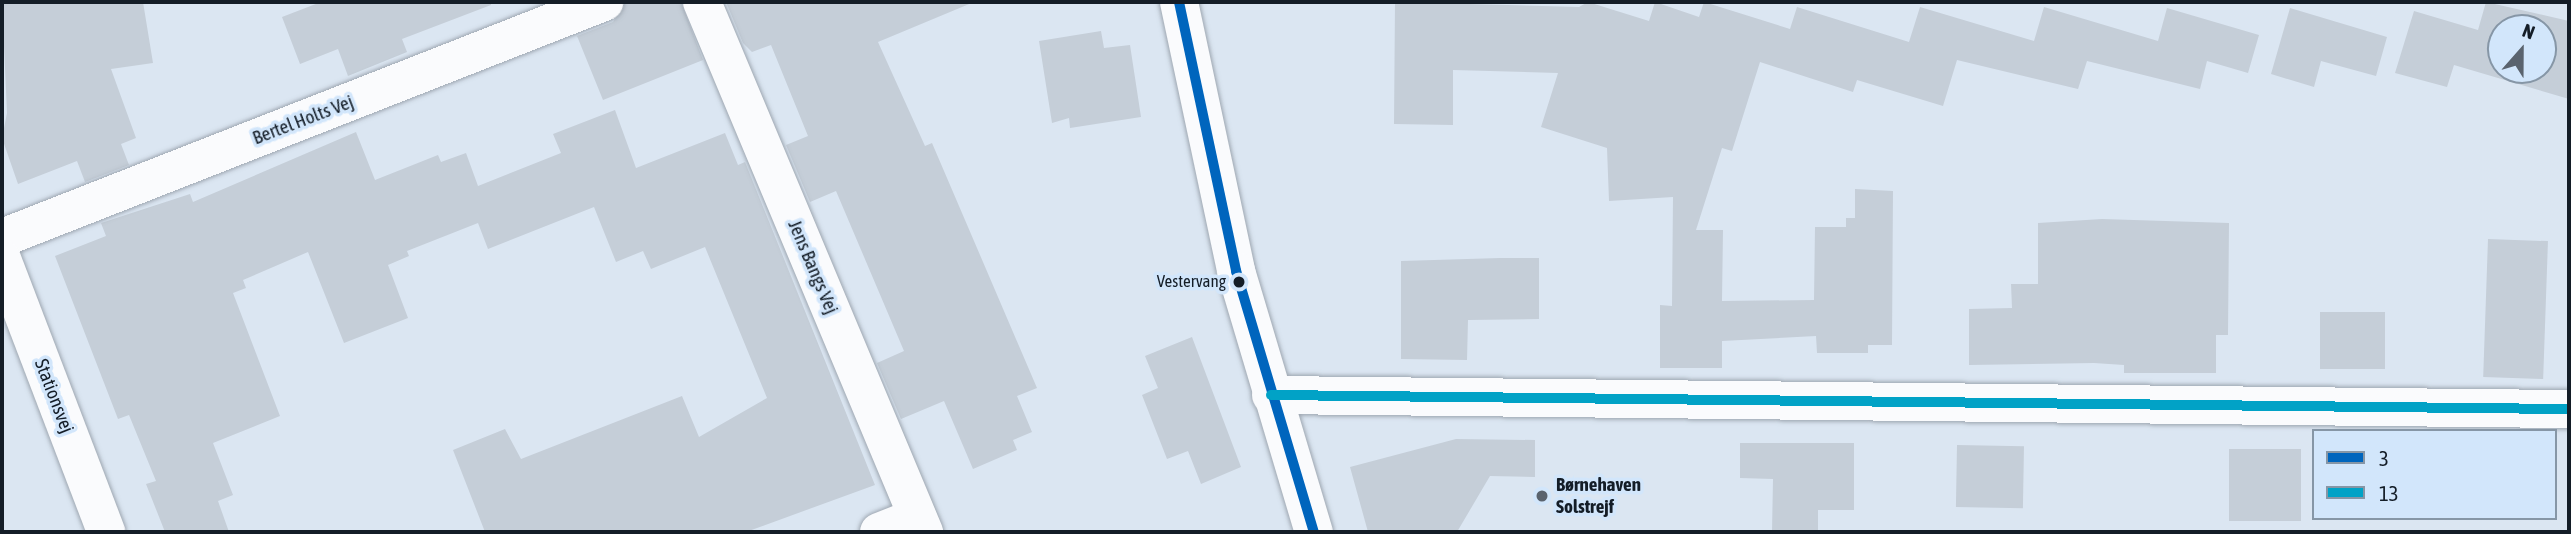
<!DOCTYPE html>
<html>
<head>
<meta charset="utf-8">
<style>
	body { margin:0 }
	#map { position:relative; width:2571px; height:534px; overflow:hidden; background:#dbe6f2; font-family:"Asap Condensed",sans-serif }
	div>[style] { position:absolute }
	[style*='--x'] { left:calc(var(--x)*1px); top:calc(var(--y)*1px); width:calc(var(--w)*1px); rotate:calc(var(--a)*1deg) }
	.building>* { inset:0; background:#c5ced8; transform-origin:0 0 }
	.roads { filter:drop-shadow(0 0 2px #9ea7b1) drop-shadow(0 0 2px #9ea7b1) }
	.minor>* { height:38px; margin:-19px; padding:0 19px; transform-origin:19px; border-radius:19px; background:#fafbfd }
	.tertiary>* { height:38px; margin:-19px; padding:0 19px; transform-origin:19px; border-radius:19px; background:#fafbfd }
	.bus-1>* { height:10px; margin:-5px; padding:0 5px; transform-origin:5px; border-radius:5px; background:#0065bd }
	.bus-2>* { height:10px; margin:-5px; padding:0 5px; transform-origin:5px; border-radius:5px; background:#01a2c6 }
	.dots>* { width:19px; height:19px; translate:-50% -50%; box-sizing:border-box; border:4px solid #d2e6fb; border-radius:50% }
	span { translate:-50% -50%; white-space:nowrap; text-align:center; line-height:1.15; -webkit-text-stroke:7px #d2e6fb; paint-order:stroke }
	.bus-label { font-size:17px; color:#141d27 }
	.right { translate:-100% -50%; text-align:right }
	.street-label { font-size:19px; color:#141d27 }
	.poi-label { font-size:19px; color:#141d27; font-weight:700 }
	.left { translate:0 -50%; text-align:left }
	.frame { position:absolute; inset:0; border:4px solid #141d27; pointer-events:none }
	.legend { position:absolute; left:2312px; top:429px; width:245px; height:91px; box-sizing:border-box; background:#d2e6fb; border:2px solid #8696a6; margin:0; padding:9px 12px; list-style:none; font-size:21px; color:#141d27 }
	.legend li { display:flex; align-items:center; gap:14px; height:35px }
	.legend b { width:35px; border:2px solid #8696a6 }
	.north { position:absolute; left:2487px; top:14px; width:70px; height:70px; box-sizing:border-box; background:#d2e6fb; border:2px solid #8696a6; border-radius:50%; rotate:21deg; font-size:19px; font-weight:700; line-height:28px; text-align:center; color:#141d27 }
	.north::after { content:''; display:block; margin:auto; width:24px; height:32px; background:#5a636e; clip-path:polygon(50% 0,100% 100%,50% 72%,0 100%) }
</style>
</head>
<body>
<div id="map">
	<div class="building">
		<i style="clip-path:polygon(2px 2px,143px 2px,153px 63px,111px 69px,136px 138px,121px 144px,129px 165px,85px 182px,77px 161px,18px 184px,2px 138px,7px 113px)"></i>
		<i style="clip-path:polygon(321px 2px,491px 2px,491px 5px,402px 39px,407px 52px,348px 76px,338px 49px,300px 64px,282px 17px)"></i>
		<i style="clip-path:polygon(625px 2px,681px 2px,703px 60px,603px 100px,577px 36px,613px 22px)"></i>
		<i style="clip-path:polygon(726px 2px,974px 2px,878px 42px,925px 146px,932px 143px,1037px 388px,1017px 396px,1032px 432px,1013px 440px,1017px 450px,973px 469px,944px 401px,901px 419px,877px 363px,904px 351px,836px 191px,810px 202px,786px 145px,808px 136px,771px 45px,752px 52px,743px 43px)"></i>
		<i style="clip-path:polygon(1395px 2px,1579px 7px,1588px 2px,1649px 21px,1655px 2px,1699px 17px,1704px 2px,1790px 29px,1797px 7px,1909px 42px,1920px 7px,2034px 41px,2044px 7px,2158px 41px,2167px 8px,2259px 35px,2248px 73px,2207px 61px,2200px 89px,2087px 61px,2078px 89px,1957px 60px,1943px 106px,1857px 80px,1853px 92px,1760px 62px,1732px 151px,1722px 148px,1696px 230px,1723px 230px,1722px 301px,1814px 300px,1815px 227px,1846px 227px,1846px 218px,1855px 218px,1855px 189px,1893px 191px,1892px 345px,1868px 345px,1868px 353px,1817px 353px,1816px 336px,1722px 341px,1722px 368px,1660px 368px,1660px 305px,1672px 306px,1673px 197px,1609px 201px,1607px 148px,1541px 127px,1558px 73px,1453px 70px,1453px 125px,1394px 124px)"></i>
		<i style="clip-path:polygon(evenodd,2486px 2px,2569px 21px,2569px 99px,2454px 65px,2447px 87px,2395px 73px,2414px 11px,2478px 30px,2486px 2px,2501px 28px,2543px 28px,2543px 70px,2501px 70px,2501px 28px)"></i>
		<i style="clip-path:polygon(2290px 8px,2387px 37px,2376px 76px,2321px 61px,2314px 87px,2271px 74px)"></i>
		<i style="clip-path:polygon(1101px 31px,1104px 48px,1130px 45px,1141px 117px,1070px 128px,1069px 118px,1052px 123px,1039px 41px)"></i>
		<i style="clip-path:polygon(615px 110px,636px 168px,725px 133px,738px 165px,745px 162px,875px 485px,746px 532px,485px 532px,453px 450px,505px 429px,521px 459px,682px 396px,699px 437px,767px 398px,705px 247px,651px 269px,643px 251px,616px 262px,594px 207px,488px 249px,478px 223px,407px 251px,409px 256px,388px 265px,408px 318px,344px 343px,308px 252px,243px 280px,246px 288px,233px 293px,280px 416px,213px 443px,233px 495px,218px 501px,229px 532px,165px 532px,146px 484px,156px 481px,129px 415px,118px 419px,55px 256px,106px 236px,101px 223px,190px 194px,193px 202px,356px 132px,375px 180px,438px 155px,441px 162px,466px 153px,478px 186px,561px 153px,553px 134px)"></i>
		<i style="clip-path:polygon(2102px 219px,2229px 223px,2228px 335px,2216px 335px,2216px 373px,2124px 373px,2124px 365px,2094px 363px,1969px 365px,1969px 309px,2012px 308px,2011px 284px,2038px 284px,2038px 223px)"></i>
		<i style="left:2488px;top:239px;width:60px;height:138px;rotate:2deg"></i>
		<i style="clip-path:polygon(1500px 258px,1539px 258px,1539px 319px,1468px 320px,1467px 360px,1401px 359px,1401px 261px)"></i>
		<i style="left:2320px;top:312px;width:65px;height:57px"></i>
		<i style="clip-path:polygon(1192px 337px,1241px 467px,1201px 484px,1188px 451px,1167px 459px,1142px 395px,1158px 388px,1145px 356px)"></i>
		<i style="clip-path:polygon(1456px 439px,1535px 440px,1535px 477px,1490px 476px,1457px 532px,1368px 532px,1350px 467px)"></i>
		<i style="clip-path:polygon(1740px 443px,1854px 443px,1854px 510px,1818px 510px,1818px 532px,1772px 532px,1773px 479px,1740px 478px)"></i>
		<i style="left:1957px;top:445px;width:67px;height:62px;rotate:1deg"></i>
		<i style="left:2229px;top:449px;width:72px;height:72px"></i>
	</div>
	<div class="roads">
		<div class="minor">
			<i style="--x:702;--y:2;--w:575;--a:67.27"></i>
			<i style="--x:2;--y:238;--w:647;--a:-21.41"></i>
			<i style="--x:1271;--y:395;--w:1298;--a:0.62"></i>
			<i style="--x:879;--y:532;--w:41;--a:-21.5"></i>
		</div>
		<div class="tertiary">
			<i style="--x:1179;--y:2;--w:275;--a:78"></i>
			<i style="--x:1236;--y:271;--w:272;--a:73.4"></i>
			<i style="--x:2;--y:259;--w:292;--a:69.1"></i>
		</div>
	</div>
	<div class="bus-1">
		<i style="--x:1179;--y:2;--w:275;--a:78"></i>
		<i style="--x:1236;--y:271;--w:272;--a:73.4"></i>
	</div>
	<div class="bus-2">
		<i style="--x:1271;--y:395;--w:1298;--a:0.62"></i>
	</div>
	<div class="dots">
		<i style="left:1239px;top:282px;background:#141d27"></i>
		<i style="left:1542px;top:496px;background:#5a636e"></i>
	</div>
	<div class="bus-label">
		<span class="right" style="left:1226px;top:282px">Vestervang</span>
	</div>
	<div class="street-label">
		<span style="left:303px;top:120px;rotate:-21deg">Bertel Holts Vej</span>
		<span style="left:813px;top:267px;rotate:67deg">Jens Bangs Vej</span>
		<span style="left:54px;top:396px;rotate:69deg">Stationsvej</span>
	</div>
	<div class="poi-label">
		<span class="left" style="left:1556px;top:496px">Børnehaven<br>Solstrejf</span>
	</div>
	<div class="frame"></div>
	<ul class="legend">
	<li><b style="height:9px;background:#0065bd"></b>3</li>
	<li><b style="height:9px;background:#01a2c6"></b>13</li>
	</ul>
	<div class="north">N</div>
</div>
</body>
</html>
